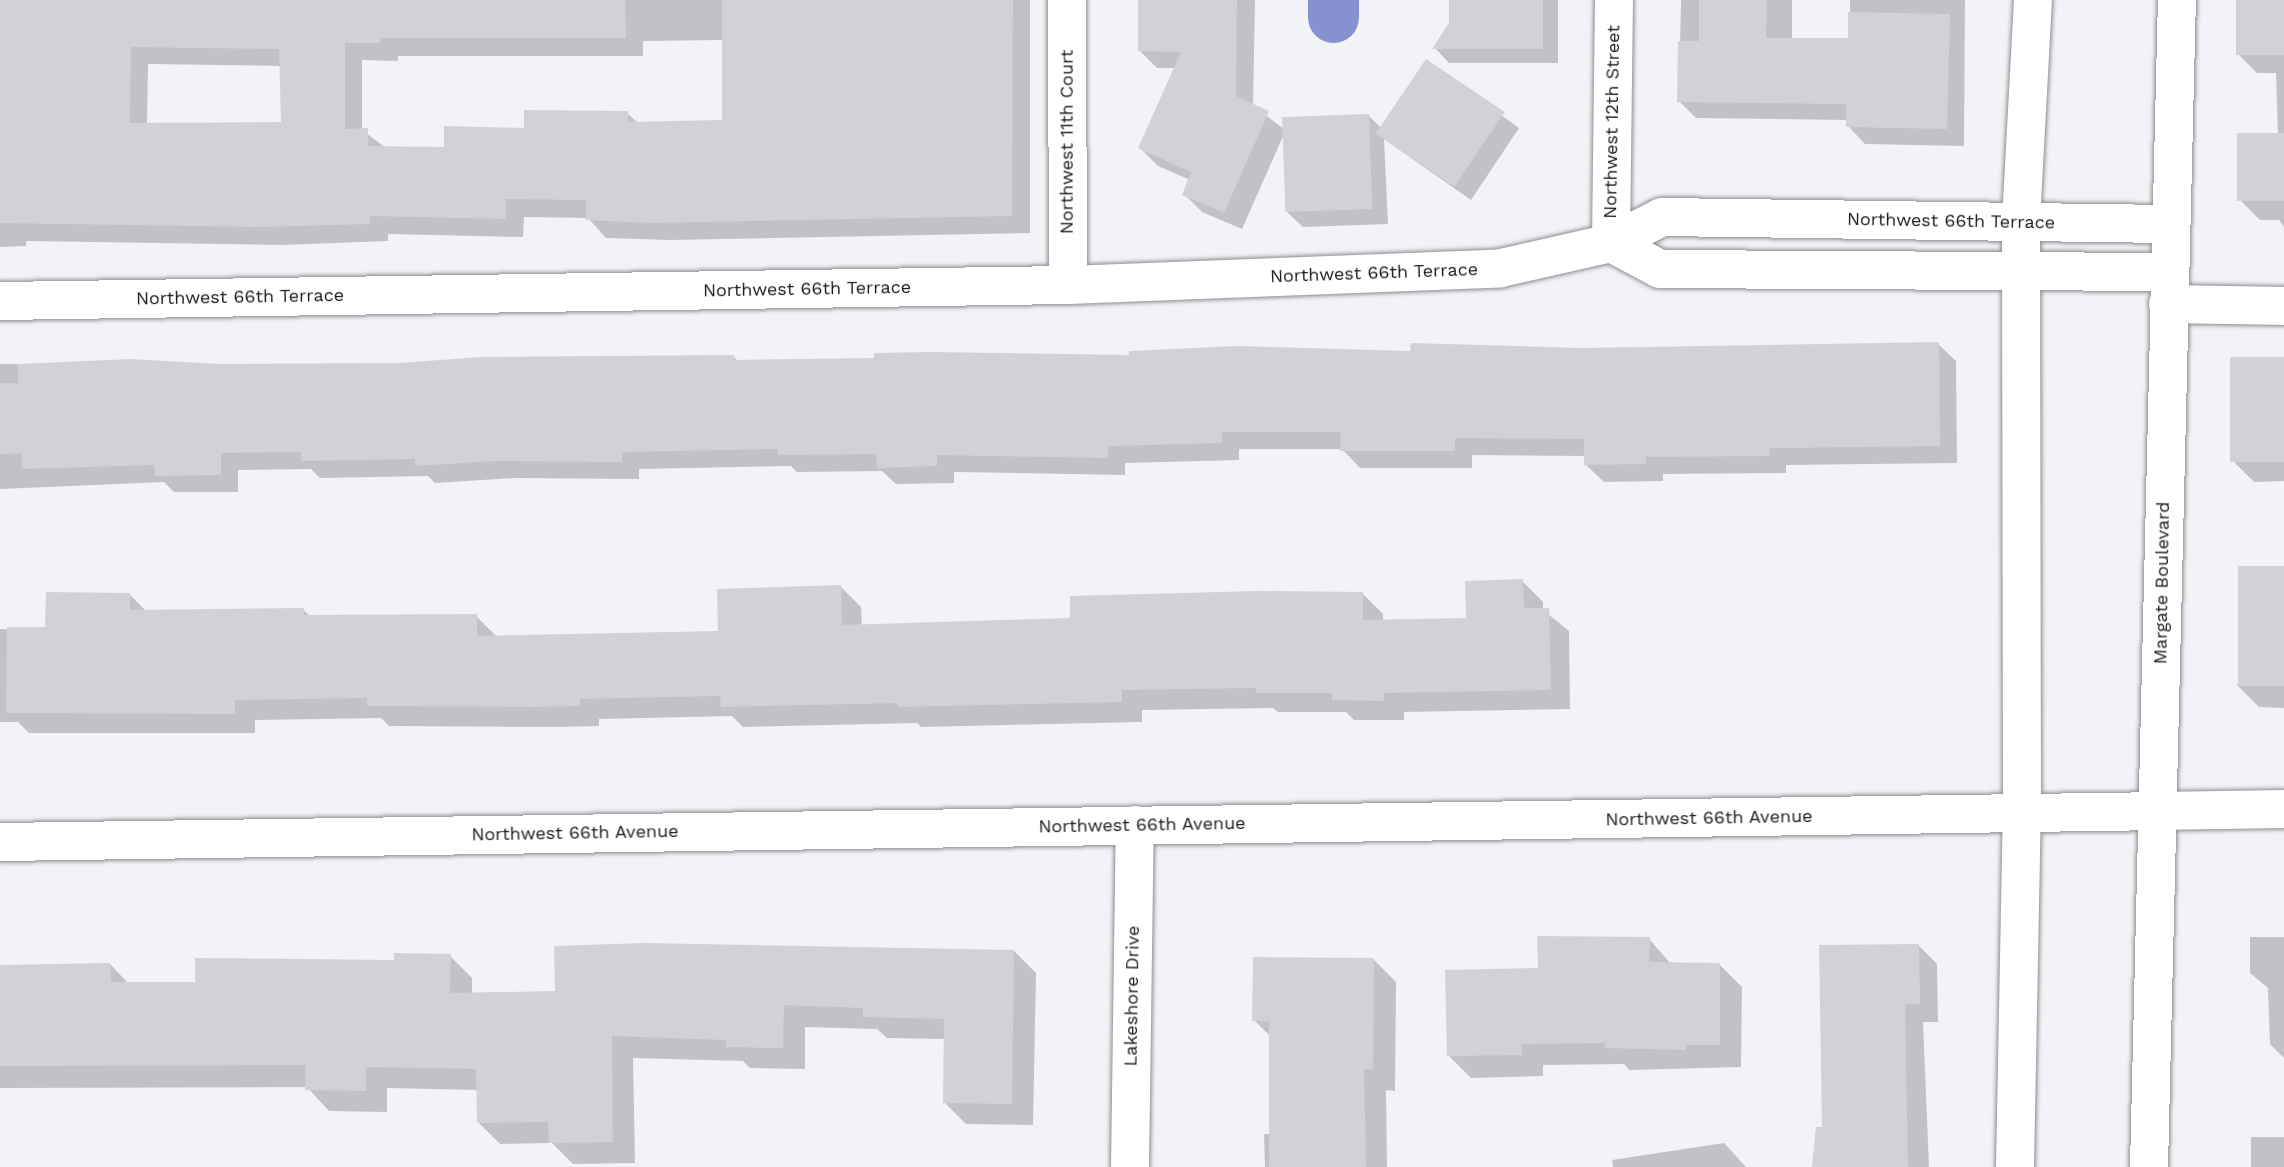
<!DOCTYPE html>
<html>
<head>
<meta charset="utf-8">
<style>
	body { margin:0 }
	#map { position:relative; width:2284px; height:1167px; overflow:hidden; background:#f2f3f7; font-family:"Work Sans",sans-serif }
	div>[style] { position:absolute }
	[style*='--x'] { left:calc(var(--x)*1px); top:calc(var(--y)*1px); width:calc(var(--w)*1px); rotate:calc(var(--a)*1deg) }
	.shadow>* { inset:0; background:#0003; transform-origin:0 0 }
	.canal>* { height:51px; margin:-25.5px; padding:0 25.5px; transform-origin:25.5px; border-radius:25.5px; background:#8692cf }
	.building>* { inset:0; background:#d1d2d7; transform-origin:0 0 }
	.roads { filter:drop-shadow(0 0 2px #8c8d91) drop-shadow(0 0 2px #8c8d91) }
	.minor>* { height:38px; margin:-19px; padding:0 19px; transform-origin:19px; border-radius:19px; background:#fff }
	.tertiary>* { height:38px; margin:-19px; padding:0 19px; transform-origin:19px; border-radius:19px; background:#fff }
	span { translate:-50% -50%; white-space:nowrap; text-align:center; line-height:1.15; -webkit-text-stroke:5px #fff; paint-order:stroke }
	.street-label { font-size:18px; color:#1a1a1c }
</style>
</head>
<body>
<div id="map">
	<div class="shadow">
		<i style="clip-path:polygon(evenodd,0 0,1030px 0,1030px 233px,670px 240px,606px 238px,588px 218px,524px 217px,523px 237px,388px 234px,388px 241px,283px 245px,26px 241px,26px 246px,0 247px,0 0,724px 40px,724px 122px,638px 123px,627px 113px,445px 149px,386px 148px,362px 130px,362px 60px,398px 61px,398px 56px,643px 56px,643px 41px,724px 40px,0 0,148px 64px,281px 66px,282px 124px,147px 124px,148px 64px)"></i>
		<i style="clip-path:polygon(1140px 0,1255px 0,1253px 106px,1284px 129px,1369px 116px,1382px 129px,1426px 61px,1519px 128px,1471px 200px,1384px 139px,1388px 224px,1303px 227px,1287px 212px,1284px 134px,1242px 229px,1202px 212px,1184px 194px,1190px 180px,1158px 166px,1140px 148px,1176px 68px,1157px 68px,1139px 50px)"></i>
		<i style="clip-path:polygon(1451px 0,1558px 0,1558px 63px,1449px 63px,1435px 48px,1451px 23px)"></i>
		<i style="clip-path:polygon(1681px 0,1792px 0,1792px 40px,1850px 40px,1850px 0,1965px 0,1964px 146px,1865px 144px,1848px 126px,1848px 120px,1696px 118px,1679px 101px)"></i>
		<i style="clip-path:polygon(2238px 0,2284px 0,2284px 227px,2279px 220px,2260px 220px,2241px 201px,2278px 135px,2276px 73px,2257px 73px,2238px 54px)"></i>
		<i style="clip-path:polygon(1938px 344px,1956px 361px,1957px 463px,1786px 465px,1786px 473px,1663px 474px,1663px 481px,1604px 482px,1586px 465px,1586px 456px,1472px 455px,1472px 468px,1360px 468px,1342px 449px,1239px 449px,1239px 460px,1125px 463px,1125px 475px,954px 472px,954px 483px,896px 484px,882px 471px,797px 472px,791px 466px,639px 469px,639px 479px,514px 478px,435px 483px,428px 476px,320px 478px,311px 469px,238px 470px,238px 492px,174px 492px,164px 482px,0 489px,0 364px,399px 365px,734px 357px,739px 362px)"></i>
		<i style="clip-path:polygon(2284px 360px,2284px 481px,2254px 482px,2235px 463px)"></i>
		<i style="clip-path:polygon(2284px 568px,2284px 708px,2259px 707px,2237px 685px)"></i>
		<i style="clip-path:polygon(1522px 581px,1543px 602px,1543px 610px,1569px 631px,1570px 709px,1404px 712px,1404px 720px,1354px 720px,1346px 712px,1278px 712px,1273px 708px,1142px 710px,1142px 722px,921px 727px,917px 723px,743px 727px,732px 716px,599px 719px,599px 726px,554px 727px,389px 726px,381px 718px,255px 720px,255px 733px,29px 733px,18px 722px,0 722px,0 629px,47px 629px,130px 595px,146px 611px,303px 609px,310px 617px,476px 616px,496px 636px,720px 633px,841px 587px,861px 607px,862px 626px,1072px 620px,1362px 593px,1383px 614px,1383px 621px,1468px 620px)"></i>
		<i style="clip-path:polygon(2250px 937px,2284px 937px,2284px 1058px,2270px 1044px,2268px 988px,2250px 973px)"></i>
		<i style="clip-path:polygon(1649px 939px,1671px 964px,1720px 965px,1742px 987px,1741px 1067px,1629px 1070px,1624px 1064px,1543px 1065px,1543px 1076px,1471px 1078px,1449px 1056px,1539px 969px)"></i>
		<i style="clip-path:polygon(1919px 946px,1937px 964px,1938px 1022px,1923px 1022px,1929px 1167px,1813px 1167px,1824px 1129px)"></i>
		<i style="clip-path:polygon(1014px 951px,1036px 973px,1033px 1125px,966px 1124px,944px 1102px,945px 1039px,887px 1038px,877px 1029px,805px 1027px,805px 1069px,750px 1068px,743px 1061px,633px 1058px,635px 1163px,573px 1164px,552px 1143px,500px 1144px,478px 1122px,478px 1090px,387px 1088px,387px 1112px,329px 1111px,307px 1087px,0 1088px,0 967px,110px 964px,128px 983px,197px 983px,450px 956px,472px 978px,472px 994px,556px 993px)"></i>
		<i style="clip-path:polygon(1374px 960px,1396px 982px,1395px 1091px,1386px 1090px,1387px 1167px,1265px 1167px,1264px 1134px,1271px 1134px,1271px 1037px,1254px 1020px)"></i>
		<i style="left:2251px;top:1137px;width:33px;height:30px"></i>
		<i style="clip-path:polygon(1724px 1143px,1746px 1167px,1613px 1167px,1612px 1160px)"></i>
	</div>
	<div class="canal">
		<i style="--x:1333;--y:17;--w:17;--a:-90"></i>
	</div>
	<div class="building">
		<i style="clip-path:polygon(evenodd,0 0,625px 0,626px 38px,380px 38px,380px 43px,345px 43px,345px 129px,368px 128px,368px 146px,444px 147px,444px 126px,524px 128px,524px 110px,628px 111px,628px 122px,722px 120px,722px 0,1013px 0,1012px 216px,650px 223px,586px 220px,586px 200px,506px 199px,506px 219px,370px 216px,370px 224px,263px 227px,0 223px,0 0,131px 47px,279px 49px,281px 122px,130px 123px,131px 47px)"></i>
		<i style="clip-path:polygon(1138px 0,1237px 0,1236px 96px,1269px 111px,1224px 213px,1182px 195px,1191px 172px,1138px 148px,1181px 52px,1138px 51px)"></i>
		<i style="clip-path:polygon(1449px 0,1543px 0,1543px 49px,1432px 49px,1449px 23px)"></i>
		<i style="clip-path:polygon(1699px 0,1767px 0,1766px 38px,1848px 38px,1848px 12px,1950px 14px,1947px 129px,1846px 127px,1846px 104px,1677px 102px,1678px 41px,1699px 41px)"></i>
		<i style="left:2236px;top:0;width:48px;height:55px"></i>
		<i style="left:1426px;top:59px;width:95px;height:90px;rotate:34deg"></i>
		<i style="left:1369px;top:114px;width:95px;height:87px;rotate:88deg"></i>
		<i style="left:2284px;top:133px;width:68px;height:47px;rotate:90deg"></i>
		<i style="clip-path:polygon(1939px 342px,1940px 446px,1769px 448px,1770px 456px,1646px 457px,1646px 464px,1584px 465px,1584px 439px,1455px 438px,1455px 451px,1340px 451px,1341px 432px,1222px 432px,1222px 443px,1108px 446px,1108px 458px,937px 455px,937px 466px,877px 468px,876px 454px,778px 455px,778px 449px,622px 452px,622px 462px,495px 461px,415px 466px,415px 459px,301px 461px,301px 452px,221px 453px,221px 475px,155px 476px,154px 465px,22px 469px,21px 453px,0 454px,0 383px,18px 383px,18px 364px,131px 359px,219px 364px,399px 363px,480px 357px,734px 355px,734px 360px,874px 358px,874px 353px,930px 352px,1129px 355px,1129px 351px,1237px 346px,1410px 351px,1411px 343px,1582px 348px)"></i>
		<i style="left:2284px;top:357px;width:105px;height:54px;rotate:90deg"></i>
		<i style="left:2238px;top:566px;width:46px;height:120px"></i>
		<i style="clip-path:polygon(1523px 579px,1524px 608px,1549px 608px,1551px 690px,1384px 693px,1384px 701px,1332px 700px,1332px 693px,1256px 693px,1256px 688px,1122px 690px,1122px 702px,898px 707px,898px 703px,721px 707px,720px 696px,580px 699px,580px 706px,533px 707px,367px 706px,367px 698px,235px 700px,235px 714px,6px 713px,7px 627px,45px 627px,46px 592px,130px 593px,130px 610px,304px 608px,304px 615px,477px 614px,477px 636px,718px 631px,717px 589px,841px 585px,842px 625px,1070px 618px,1070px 596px,1257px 591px,1363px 592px,1363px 620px,1466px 618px,1465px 581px)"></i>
		<i style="clip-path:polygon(1537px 936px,1650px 937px,1649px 962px,1720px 963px,1720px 1045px,1687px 1045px,1686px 1050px,1605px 1048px,1605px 1043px,1522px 1044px,1522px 1055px,1447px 1056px,1445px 970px,1538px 968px)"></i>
		<i style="clip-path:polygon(644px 943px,1014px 950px,1012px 1104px,943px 1103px,944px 1019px,863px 1017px,863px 1008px,784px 1005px,783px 1048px,726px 1047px,726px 1040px,612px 1036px,613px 1142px,549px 1143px,548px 1122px,477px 1123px,476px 1069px,366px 1067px,366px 1091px,305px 1090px,306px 1065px,0 1066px,0 965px,110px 963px,111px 982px,195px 982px,195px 958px,394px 960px,394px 953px,451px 954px,450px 993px,555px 991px,554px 946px)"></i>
		<i style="clip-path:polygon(1919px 944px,1920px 1004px,1905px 1004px,1908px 1167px,1812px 1167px,1816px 1127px,1822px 1127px,1819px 945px)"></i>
		<i style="clip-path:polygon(1253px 957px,1374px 958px,1373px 1069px,1364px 1069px,1366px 1167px,1269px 1167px,1269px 1021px,1252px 1021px)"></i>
	</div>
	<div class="roads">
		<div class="minor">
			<i style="--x:1067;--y:0;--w:285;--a:89.8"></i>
			<i style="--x:1611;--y:243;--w:55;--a:28"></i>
			<i style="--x:1660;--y:269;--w:510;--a:0.34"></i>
			<i style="--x:1611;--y:243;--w:243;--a:-89.3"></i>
			<i style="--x:0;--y:301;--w:1068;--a:-0.86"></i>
			<i style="--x:1068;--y:285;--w:433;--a:-2.2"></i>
			<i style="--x:1501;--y:268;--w:113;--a:-12.8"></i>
			<i style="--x:1611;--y:243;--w:57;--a:-27"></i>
			<i style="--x:1662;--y:217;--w:509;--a:0.79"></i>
			<i style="--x:2168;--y:304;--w:116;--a:1"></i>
			<i style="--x:2157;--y:811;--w:127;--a:-0.9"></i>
			<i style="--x:1130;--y:1167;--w:342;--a:-89.2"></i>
		</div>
		<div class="tertiary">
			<i style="--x:0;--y:842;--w:2157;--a:-0.82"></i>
			<i style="--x:2015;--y:1167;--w:354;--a:-88.9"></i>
			<i style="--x:2022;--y:813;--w:592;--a:-90.1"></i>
			<i style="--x:2021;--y:221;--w:221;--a:-86.9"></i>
			<i style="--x:2149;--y:1167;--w:1167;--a:-88.63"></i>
		</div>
	</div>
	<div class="street-label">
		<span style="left:1612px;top:122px;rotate:-89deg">Northwest 12th Street</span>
		<span style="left:1067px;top:142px;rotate:-90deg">Northwest 11th Court</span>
		<span style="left:1951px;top:221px;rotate:1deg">Northwest 66th Terrace</span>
		<span style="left:1374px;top:273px;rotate:-2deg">Northwest 66th Terrace</span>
		<span style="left:807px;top:289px;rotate:-1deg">Northwest 66th Terrace</span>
		<span style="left:240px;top:297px;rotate:-1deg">Northwest 66th Terrace</span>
		<span style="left:2162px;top:583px;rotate:-89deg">Margate Boulevard</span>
		<span style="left:1709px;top:818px;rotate:-1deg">Northwest 66th Avenue</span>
		<span style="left:1142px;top:825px;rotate:-1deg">Northwest 66th Avenue</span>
		<span style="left:575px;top:833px;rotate:-1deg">Northwest 66th Avenue</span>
		<span style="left:1132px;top:996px;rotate:-89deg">Lakeshore Drive</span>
	</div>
</div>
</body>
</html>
